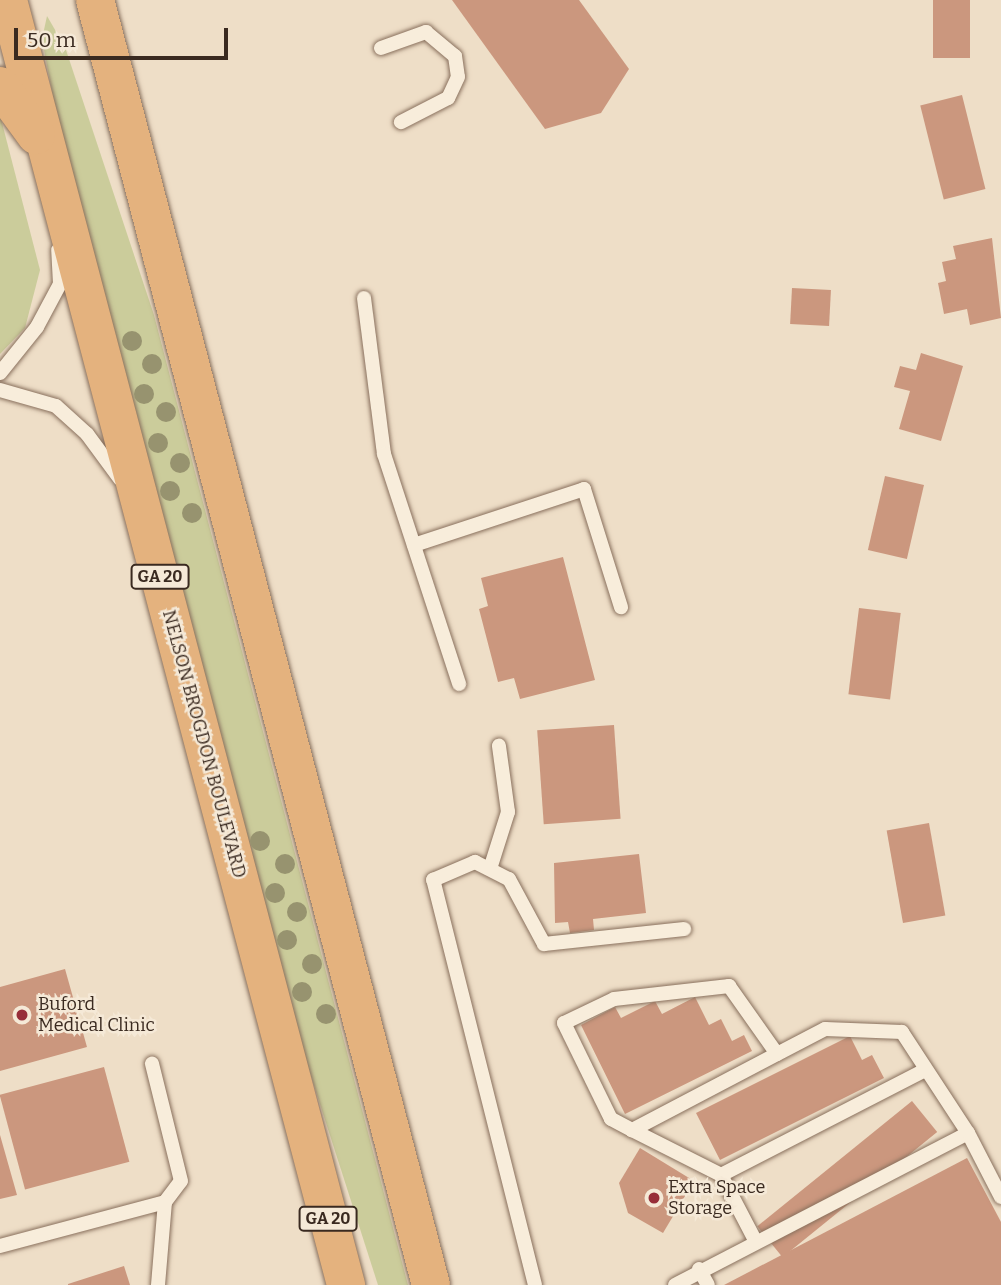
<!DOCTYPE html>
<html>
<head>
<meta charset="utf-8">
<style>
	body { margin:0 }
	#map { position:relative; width:1001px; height:1285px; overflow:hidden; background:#eedec7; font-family:Bitter,serif }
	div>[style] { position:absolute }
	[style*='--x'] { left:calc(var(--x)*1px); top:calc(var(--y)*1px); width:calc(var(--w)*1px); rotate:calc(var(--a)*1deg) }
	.green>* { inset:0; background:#cbcc9b }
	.building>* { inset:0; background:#cb977e; transform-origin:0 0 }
	.roads { filter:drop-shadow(0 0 2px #89705d) drop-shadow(0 0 2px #89705d) }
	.service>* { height:14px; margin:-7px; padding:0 7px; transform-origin:7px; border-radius:7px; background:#f8eddb }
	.trunk>* { height:38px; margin:-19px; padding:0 19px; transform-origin:19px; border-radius:19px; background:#e4b27e }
	.trees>* { width:20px; height:20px; margin:-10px; border-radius:50%; background:#97936f }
	.dots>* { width:19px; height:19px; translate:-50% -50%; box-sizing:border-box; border:4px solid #f5e9d7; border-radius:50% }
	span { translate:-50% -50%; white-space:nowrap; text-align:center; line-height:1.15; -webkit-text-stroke:5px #f5e9d7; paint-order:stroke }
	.shield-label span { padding:2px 5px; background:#f5e9d7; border:2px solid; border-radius:5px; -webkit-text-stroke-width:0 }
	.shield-label { font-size:16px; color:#3a2a20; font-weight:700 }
	.street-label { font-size:18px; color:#3a2a20 }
	.poi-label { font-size:18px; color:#3a2a20 }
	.left { translate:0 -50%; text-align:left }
	.scale { position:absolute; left:14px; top:28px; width:214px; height:32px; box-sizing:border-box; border:4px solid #3a2a20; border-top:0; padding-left:9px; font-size:21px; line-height:24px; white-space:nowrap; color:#3a2a20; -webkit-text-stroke:5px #f5e9d7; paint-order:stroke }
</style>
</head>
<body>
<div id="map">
	<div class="green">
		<i style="clip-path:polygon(47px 16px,65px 47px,154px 315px,408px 1285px,378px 1285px,276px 967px,55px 108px,42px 39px)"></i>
		<i style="clip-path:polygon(0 115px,40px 270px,25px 328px,0 354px)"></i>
	</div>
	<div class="building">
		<i style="clip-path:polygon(452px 0,579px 0,629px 69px,601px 113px,545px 129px)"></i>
		<i style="left:933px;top:0;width:37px;height:58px"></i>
		<i style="left:962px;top:95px;width:97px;height:43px;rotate:76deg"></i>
		<i style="clip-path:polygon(992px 238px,1001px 318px,970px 325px,967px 309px,944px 314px,938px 283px,946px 281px,942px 262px,956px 259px,953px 246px)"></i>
		<i style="left:792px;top:288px;width:39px;height:36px;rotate:3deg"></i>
		<i style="clip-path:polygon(921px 353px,963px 366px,941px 441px,899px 429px,910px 391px,894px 387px,900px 366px,916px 370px)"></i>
		<i style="left:885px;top:476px;width:40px;height:76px;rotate:13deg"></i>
		<i style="clip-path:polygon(563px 557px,595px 680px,520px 699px,514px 678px,498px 682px,479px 609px,488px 606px,481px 578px)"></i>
		<i style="left:859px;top:608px;width:42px;height:87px;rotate:7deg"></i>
		<i style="left:614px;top:725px;width:94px;height:77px;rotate:86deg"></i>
		<i style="left:929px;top:823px;width:94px;height:43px;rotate:80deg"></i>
		<i style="clip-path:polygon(639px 854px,646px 913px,593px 919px,594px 930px,570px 933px,568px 922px,555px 923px,554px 863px)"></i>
		<i style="clip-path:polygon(65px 969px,87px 1047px,0 1071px,0 987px)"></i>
		<i style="clip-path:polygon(695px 997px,709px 1025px,721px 1019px,732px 1041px,744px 1035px,752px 1051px,625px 1114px,581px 1025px,615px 1007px,621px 1018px,655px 1001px,662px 1014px)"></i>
		<i style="clip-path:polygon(850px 1036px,862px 1060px,872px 1055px,884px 1078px,720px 1160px,696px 1113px)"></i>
		<i style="left:104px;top:1067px;width:98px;height:108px;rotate:75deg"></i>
		<i style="left:912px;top:1101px;width:40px;height:199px;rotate:51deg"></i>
		<i style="clip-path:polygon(0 1135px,17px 1195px,0 1199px)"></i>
		<i style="clip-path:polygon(640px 1148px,694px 1181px,663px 1233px,628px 1213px,619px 1183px)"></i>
		<i style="clip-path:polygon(967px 1158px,1001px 1222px,1001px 1285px,724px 1285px)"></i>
		<i style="clip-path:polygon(124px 1266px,130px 1285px,68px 1285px,68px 1284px)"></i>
	</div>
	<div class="roads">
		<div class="service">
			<i style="--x:381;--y:48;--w:48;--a:-19.6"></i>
			<i style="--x:426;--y:32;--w:38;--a:40"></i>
			<i style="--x:455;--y:56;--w:21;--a:82"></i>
			<i style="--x:458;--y:77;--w:23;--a:115"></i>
			<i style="--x:448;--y:98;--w:53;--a:152.9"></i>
			<i style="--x:364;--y:298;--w:157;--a:82.7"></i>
			<i style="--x:384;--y:454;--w:242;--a:71.9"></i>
			<i style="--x:0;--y:373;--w:59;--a:-51.2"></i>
			<i style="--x:37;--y:327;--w:49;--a:-61.9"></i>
			<i style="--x:60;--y:284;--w:34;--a:-93"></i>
			<i style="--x:0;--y:390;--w:58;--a:15.9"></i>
			<i style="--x:56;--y:406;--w:42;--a:42.1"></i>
			<i style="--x:87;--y:434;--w:56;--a:53.7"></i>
			<i style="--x:414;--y:545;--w:179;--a:-18.2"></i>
			<i style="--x:584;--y:489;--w:124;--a:72.6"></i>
			<i style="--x:490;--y:869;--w:60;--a:-72.5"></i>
			<i style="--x:508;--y:812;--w:67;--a:-97.8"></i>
			<i style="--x:632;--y:1130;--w:100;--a:26.8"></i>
			<i style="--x:721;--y:1175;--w:229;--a:-27.2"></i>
			<i style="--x:968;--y:1133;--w:72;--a:62.7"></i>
			<i style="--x:721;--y:1175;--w:73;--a:62.4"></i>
			<i style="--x:0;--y:1246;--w:171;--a:-14.9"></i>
			<i style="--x:165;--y:1202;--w:26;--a:-53"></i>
			<i style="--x:181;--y:1181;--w:121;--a:-103.9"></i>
			<i style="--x:699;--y:1269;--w:18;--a:61"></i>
			<i style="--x:158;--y:1285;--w:83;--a:-85.2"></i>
			<i style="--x:535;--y:1285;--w:418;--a:-104.1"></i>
			<i style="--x:433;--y:880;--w:46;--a:-23.2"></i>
			<i style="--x:475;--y:862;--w:38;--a:27"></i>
			<i style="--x:509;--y:879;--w:74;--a:61.7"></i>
			<i style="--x:544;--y:944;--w:141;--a:-6.1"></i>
			<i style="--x:675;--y:1285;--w:330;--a:-27.4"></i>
			<i style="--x:968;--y:1133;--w:121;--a:-123.2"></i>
			<i style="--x:902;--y:1032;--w:77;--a:-177.8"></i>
			<i style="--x:825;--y:1029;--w:54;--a:152.5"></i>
			<i style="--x:777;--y:1054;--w:164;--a:152.3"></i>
			<i style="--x:632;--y:1130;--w:24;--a:-152"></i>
			<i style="--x:611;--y:1119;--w:107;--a:-116.1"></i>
			<i style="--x:564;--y:1023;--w:55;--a:-25.6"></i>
			<i style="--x:614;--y:999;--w:116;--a:-6.4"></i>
			<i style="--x:729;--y:986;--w:83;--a:54.8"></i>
		</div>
		<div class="trunk">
			<i style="--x:8;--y:0;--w:1329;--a:75.26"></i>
			<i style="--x:95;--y:0;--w:1328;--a:75.35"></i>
			<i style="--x:0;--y:86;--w:61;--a:53.7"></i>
		</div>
	</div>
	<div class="trees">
		<i style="left:132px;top:341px"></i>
		<i style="left:152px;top:364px"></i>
		<i style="left:144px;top:394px"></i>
		<i style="left:166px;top:412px"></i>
		<i style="left:158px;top:443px"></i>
		<i style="left:180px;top:463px"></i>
		<i style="left:170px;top:491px"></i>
		<i style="left:192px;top:513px"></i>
		<i style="left:260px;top:841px"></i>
		<i style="left:285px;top:864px"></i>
		<i style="left:275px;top:893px"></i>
		<i style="left:297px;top:912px"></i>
		<i style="left:287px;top:940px"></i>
		<i style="left:312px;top:964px"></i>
		<i style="left:302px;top:992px"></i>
		<i style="left:326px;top:1014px"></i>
	</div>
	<div class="dots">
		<i style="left:22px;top:1015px;background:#972e39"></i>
		<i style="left:654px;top:1198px;background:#972e39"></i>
	</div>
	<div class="shield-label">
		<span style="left:160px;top:577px">GA 20</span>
		<span style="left:328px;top:1219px">GA 20</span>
	</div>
	<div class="street-label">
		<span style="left:204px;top:744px;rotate:75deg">NELSON BROGDON BOULEVARD</span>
	</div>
	<div class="poi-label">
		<span class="left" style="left:38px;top:1015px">Buford<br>Medical Clinic</span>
		<span class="left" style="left:668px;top:1198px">Extra Space<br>Storage</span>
	</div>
	<div class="scale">50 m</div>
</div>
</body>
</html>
